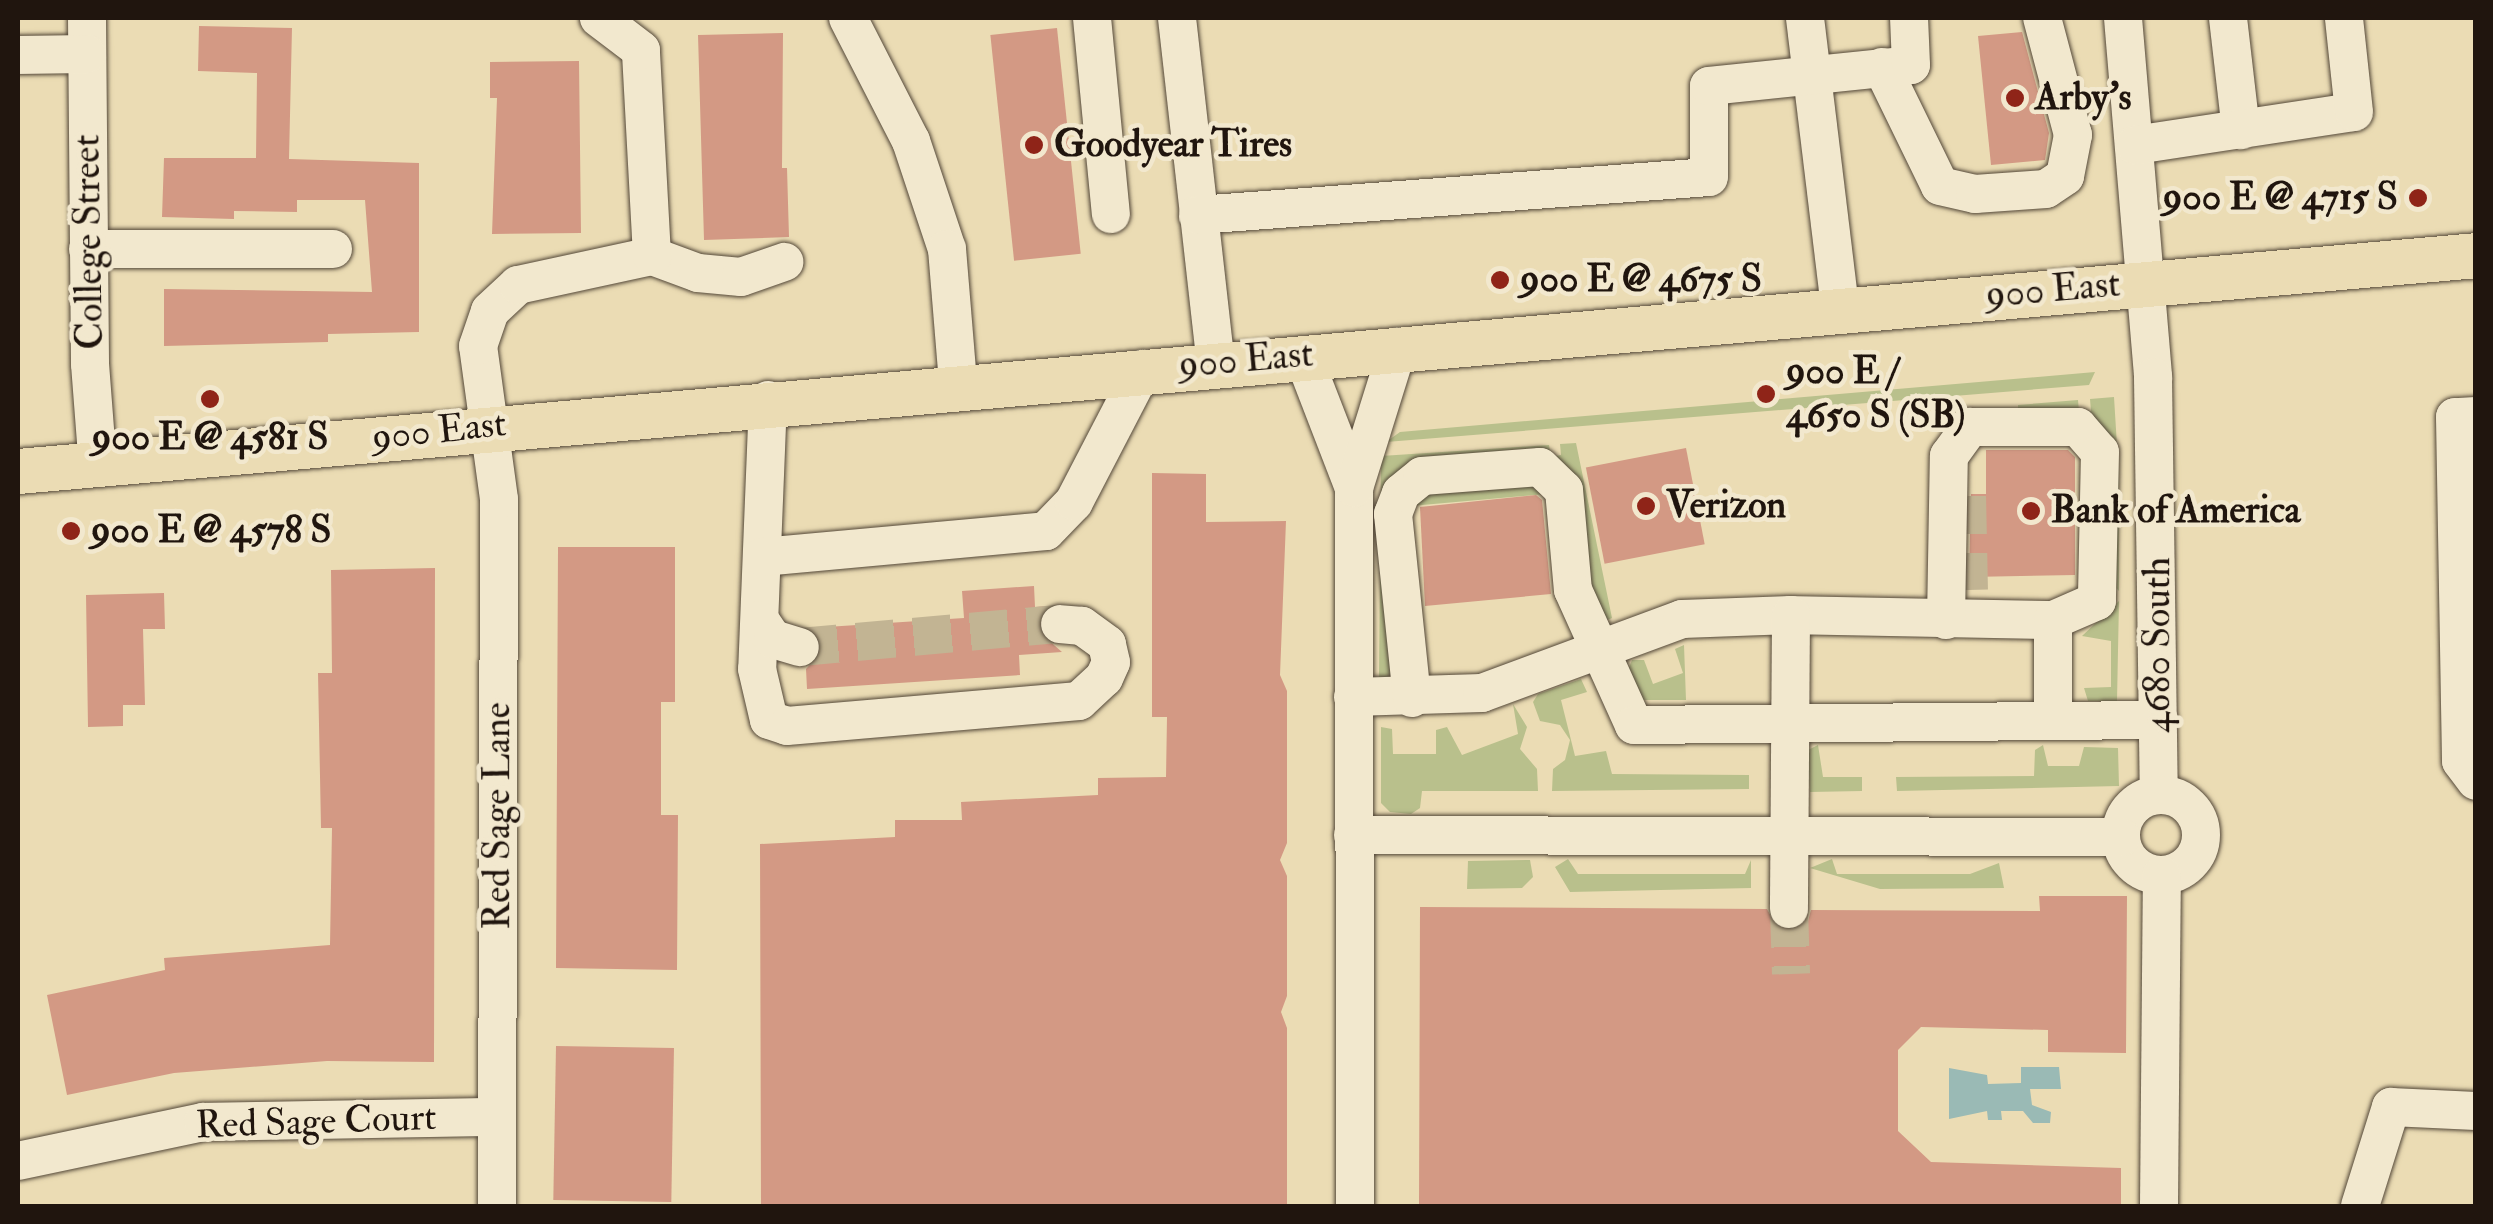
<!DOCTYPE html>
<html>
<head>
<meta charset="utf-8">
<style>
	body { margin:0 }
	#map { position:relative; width:2493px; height:1224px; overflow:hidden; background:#ebdcb4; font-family:"IM FELL Double Pica",serif }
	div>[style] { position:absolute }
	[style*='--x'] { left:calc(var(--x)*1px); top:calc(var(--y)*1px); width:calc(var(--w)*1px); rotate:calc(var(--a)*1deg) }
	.green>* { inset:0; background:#b9c08c }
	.water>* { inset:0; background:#9abab5 }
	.building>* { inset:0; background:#d39984; transform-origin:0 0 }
	.minor-tunnel>* { height:38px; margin-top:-19px; transform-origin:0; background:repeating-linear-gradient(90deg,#c2b493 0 38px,transparent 0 57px) }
	.roads { filter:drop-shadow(0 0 2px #534738) drop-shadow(0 0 2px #534738) }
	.minor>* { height:38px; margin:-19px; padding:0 19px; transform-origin:19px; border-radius:19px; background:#f2e8ce }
	.minor>.ring { margin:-19px; padding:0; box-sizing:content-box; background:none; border:38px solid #f2e8ce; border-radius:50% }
	.major>* { height:45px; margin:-22.5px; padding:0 22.5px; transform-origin:22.5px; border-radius:22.5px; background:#ebdcb4 }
	.dots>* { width:28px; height:28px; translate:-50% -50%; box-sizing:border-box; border:5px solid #f2e8ce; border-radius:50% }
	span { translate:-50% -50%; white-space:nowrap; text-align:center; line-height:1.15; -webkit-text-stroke:9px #f2e8ce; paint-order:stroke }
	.poi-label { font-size:38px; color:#20150e; font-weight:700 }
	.left { translate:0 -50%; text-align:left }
	.right { translate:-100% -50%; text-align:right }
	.street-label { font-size:38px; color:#20150e }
	.frame { position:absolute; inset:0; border:20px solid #20150e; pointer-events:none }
</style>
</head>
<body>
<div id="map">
	<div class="green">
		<i style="clip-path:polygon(2095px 372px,2089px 385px,1386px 442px,1400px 432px)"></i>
		<i style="clip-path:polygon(2114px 397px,2119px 478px,2119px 591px,2111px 583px,2111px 464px,2018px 413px,2018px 405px,2078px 400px,2079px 412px,2091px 411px,2090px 399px)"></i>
		<i style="clip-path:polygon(1576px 443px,1612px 618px,1605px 621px,1583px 576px,1573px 490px,1409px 471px,1395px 681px,1379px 680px,1381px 456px,1549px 445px,1551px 457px,1561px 455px,1560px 444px)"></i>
		<i style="clip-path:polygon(1524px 480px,1547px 489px,1563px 596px,1555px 599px,1546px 494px,1411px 506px,1415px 496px)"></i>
		<i style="clip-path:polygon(2119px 601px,2117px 701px,2088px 701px,2084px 688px,2111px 687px,2111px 641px,2082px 636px)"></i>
		<i style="clip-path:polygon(1684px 645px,1686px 700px,1643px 700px,1628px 670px,1632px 660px,1644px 660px,1653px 684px,1683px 673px,1675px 649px)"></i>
		<i style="clip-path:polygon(1581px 679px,1587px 692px,1561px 700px,1575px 756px,1606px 751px,1612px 774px,1749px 775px,1749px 789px,1552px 791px,1553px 769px,1565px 760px,1570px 740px,1560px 725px,1540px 721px,1533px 702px,1538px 694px)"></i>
		<i style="clip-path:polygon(1513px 704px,1527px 727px,1520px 749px,1537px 769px,1538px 791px,1422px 791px,1420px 808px,1411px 814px,1390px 812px,1381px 803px,1381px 727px,1392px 729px,1393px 754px,1436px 754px,1436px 730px,1447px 727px,1462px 755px,1518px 734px)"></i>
		<i style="clip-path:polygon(1818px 745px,1823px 777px,1862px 777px,1862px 791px,1810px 792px,1808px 750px)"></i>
		<i style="clip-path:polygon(2043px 745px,2048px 766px,2079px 766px,2084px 747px,2118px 748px,2119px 786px,1897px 791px,1896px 777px,2034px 776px,2035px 750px)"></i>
		<i style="clip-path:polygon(1568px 859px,1578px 874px,1745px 874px,1751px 860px,1751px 888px,1570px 892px,1555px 867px)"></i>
		<i style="clip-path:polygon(1832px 859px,1837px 874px,1970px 874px,1999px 863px,2004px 888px,1880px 889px,1810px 868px)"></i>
		<i style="clip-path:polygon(1530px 860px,1533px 877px,1522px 888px,1467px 889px,1468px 861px)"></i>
	</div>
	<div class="water">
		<i style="clip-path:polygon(2021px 1067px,2059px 1067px,2061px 1089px,2030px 1089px,2032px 1105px,2051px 1112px,2050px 1123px,2033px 1123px,2023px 1111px,2001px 1111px,2002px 1120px,1988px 1120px,1987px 1111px,1949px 1119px,1949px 1068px,1987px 1075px,1988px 1084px,2021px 1083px)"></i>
	</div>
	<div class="building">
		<i style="clip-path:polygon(199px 26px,292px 28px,289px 159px,419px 163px,419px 332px,328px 334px,328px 342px,164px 346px,164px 289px,372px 292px,365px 200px,297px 200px,297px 212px,234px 211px,234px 219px,162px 217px,164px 158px,256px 158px,257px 73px,198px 71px)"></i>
		<i style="left:1057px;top:28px;width:227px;height:67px;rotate:84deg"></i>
		<i style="clip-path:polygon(2022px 32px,2049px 133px,2045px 160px,1991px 165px,1978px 36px)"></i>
		<i style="clip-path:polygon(783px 33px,782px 168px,787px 168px,789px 237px,704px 240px,698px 35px)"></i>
		<i style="clip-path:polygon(579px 61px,581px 233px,492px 234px,497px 98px,490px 98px,490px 62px)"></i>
		<i style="left:1686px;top:448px;width:98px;height:102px;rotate:79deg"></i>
		<i style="clip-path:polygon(1986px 450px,2068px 450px,2075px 457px,2075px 575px,1969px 577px,1971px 494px,1986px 494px)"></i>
		<i style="clip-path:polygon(1152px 473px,1206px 474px,1206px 522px,1286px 521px,1280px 675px,1287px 691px,1287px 843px,1280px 860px,1287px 876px,1287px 996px,1281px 1012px,1287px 1028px,1287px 1206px,761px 1206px,760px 844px,895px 837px,895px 820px,962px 820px,961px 802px,1098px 795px,1098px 778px,1166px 777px,1167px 717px,1152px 717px)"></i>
		<i style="clip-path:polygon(1536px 495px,1542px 500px,1551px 594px,1425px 606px,1420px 507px)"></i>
		<i style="clip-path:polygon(558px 547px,675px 547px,675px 702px,661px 702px,661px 815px,678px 815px,677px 970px,556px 968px)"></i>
		<i style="clip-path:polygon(435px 568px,434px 1062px,327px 1061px,174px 1073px,67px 1095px,47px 995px,165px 970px,164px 958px,330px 945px,332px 828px,321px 828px,318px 673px,332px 673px,331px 570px)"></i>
		<i style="clip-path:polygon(1034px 586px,1035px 607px,1047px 606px,1039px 632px,1062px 652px,1019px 655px,1020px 675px,807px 689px,806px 669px,822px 652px,811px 628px,964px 618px,962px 591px)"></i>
		<i style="clip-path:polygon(164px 593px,165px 629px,143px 629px,145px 705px,123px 705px,123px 726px,88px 727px,86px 595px)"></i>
		<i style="clip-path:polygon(2039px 896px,2127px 896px,2126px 1053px,2048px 1052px,2048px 1030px,1921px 1027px,1898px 1050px,1898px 1131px,1931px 1162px,2121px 1168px,2121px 1206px,1419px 1206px,1420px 907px,1767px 909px,1777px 928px,1790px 931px,1808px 921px,1811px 910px,2040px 911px)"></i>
		<i style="left:556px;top:1046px;width:118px;height:154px;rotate:1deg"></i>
	</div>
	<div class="minor-tunnel">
		<i style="--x:1967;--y:496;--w:94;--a:88.8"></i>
		<i style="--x:800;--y:647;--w:261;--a:-5.1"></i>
		<i style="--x:1789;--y:909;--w:65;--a:88.2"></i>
	</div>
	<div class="roads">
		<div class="minor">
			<i style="--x:87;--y:18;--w:346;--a:89.5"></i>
			<i style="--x:90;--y:364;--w:103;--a:85.6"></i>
			<i style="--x:848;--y:18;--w:138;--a:62.9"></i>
			<i style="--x:911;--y:141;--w:114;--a:71.6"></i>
			<i style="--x:947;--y:249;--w:135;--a:85.3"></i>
			<i style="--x:1092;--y:18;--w:197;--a:84.5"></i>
			<i style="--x:1177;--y:18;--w:347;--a:83.6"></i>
			<i style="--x:1805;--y:18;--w:293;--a:83.1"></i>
			<i style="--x:2123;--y:18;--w:360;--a:85.2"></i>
			<i style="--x:2153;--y:377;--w:418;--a:89.2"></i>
			<i style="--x:2228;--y:18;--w:113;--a:83.4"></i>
			<i style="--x:18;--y:55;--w:69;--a:-0.8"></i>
			<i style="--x:1882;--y:67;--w:132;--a:64"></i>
			<i style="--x:1940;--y:186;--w:36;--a:13"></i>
			<i style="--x:1975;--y:194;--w:71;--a:-4"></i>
			<i style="--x:2046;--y:189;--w:23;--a:-34"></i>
			<i style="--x:2065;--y:176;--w:42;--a:-79"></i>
			<i style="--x:2073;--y:135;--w:121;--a:-104.8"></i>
			<i style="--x:2135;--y:145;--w:221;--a:-8.6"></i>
			<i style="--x:2354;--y:112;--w:95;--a:-96.1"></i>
			<i style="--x:1198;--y:215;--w:512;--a:-4.25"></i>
			<i style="--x:1709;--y:177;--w:91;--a:-90"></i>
			<i style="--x:1709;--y:86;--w:203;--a:-5.9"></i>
			<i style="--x:1911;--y:65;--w:47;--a:-92.4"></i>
			<i style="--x:88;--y:249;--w:245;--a:0"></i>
			<i style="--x:652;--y:256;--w:49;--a:20.3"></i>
			<i style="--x:698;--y:273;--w:43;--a:5.3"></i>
			<i style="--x:741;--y:277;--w:46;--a:-19.2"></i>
			<i style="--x:1303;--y:356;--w:142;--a:68.9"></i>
			<i style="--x:768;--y:400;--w:269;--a:92.3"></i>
			<i style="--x:757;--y:669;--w:52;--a:76.8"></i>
			<i style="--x:769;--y:720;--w:19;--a:18"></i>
			<i style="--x:787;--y:726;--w:293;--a:-4.9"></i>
			<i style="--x:1079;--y:701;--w:34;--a:-43"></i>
			<i style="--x:1104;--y:678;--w:17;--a:-66"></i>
			<i style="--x:1111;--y:662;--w:18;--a:-103"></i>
			<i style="--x:1107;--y:644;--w:31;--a:-144"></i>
			<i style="--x:1082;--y:626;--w:22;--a:-175"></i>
			<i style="--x:2476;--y:416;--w:21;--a:177"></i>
			<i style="--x:2455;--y:417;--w:344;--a:89"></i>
			<i style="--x:2461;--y:761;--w:25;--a:53"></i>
			<i style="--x:762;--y:557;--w:285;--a:-5.2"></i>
			<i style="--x:1046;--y:531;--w:40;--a:-46"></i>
			<i style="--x:1074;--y:502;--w:150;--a:-62.6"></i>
			<i style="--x:1791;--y:615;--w:262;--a:1.1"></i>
			<i style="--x:2053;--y:620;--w:101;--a:90"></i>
			<i style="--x:760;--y:620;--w:23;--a:56"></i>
			<i style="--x:773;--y:639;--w:28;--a:17"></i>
			<i style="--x:1946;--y:620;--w:164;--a:-89"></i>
			<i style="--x:1949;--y:456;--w:36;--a:-54"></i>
			<i style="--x:1970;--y:427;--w:108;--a:0"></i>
			<i style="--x:2078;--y:427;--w:33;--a:49"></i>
			<i style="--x:2100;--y:452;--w:149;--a:91.2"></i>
			<i style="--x:2097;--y:601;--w:48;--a:156.6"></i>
			<i style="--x:1353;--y:697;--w:129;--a:-1.8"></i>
			<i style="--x:1482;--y:693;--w:213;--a:-20.3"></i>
			<i style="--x:1682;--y:619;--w:109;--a:-2.1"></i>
			<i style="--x:1791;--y:615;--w:294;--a:90.4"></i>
			<i style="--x:1412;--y:698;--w:185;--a:-95.9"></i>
			<i style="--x:1393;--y:514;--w:22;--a:-69"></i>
			<i style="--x:1401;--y:493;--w:27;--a:-39"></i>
			<i style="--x:1422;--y:476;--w:118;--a:-4.4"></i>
			<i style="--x:1540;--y:467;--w:33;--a:44"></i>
			<i style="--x:1564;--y:490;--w:100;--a:84.9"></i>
			<i style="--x:1573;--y:590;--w:148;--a:65.7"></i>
			<i style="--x:1634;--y:725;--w:525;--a:-0.55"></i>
			<i class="ring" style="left:2121px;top:795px;width:42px;height:42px"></i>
			<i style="--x:1353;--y:835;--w:768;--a:0.15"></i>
			<i style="--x:18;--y:1161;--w:189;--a:-11.9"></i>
			<i style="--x:203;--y:1122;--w:294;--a:-1"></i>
			<i style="--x:497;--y:1206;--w:707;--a:-89.84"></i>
			<i style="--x:499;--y:499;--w:154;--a:-97.8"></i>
			<i style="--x:478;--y:346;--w:37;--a:-71"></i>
			<i style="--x:490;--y:311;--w:38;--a:-43"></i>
			<i style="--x:518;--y:285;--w:137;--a:-12.2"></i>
			<i style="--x:652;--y:256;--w:206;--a:-93.1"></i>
			<i style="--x:641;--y:50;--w:53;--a:-142.7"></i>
			<i style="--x:1355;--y:1206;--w:718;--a:-90.08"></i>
			<i style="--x:1354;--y:488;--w:148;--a:-72.7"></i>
			<i style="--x:2159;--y:1206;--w:331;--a:-89.5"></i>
			<i style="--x:2360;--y:1206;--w:104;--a:-72.6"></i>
			<i style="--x:2391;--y:1107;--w:85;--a:2.7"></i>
		</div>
		<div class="major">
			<i style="--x:18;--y:471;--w:2467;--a:-5.02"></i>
		</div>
	</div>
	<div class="dots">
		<i style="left:2015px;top:98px;background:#8f2418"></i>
		<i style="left:1034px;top:145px;background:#8f2418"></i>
		<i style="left:2418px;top:198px;background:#8f2418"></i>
		<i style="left:1500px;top:280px;background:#8f2418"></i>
		<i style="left:1766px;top:394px;background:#8f2418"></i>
		<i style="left:210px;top:399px;background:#8f2418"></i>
		<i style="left:1646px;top:506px;background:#8f2418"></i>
		<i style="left:2031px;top:511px;background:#8f2418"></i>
		<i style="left:71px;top:531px;background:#8f2418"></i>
	</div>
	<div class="poi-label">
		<span class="left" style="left:2035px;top:98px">Arby's</span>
		<span class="left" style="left:1054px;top:145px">Goodyear Tires</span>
		<span class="right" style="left:2398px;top:198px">900 E @ 4715 S</span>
		<span class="left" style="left:1520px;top:280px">900 E @ 4675 S</span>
		<span class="left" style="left:1786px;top:394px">900 E /<br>4650 S (SB)</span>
		<span style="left:210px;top:438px">900 E @ 4581 S</span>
		<span class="left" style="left:1666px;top:506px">Verizon</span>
		<span class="left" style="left:2051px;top:511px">Bank of America</span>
		<span class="left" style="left:91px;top:531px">900 E @ 4578 S</span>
	</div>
	<div class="street-label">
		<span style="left:89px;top:242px;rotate:-91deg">College Street</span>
		<span style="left:2053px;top:290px;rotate:-5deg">900 East</span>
		<span style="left:1246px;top:360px;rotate:-5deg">900 East</span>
		<span style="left:439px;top:431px;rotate:-6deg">900 East</span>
		<span style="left:2158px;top:645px;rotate:-90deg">4680 South</span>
		<span style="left:498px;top:816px;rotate:-90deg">Red Sage Lane</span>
		<span style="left:316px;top:1122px;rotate:-2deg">Red Sage Court</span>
	</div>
	<div class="frame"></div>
</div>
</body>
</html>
